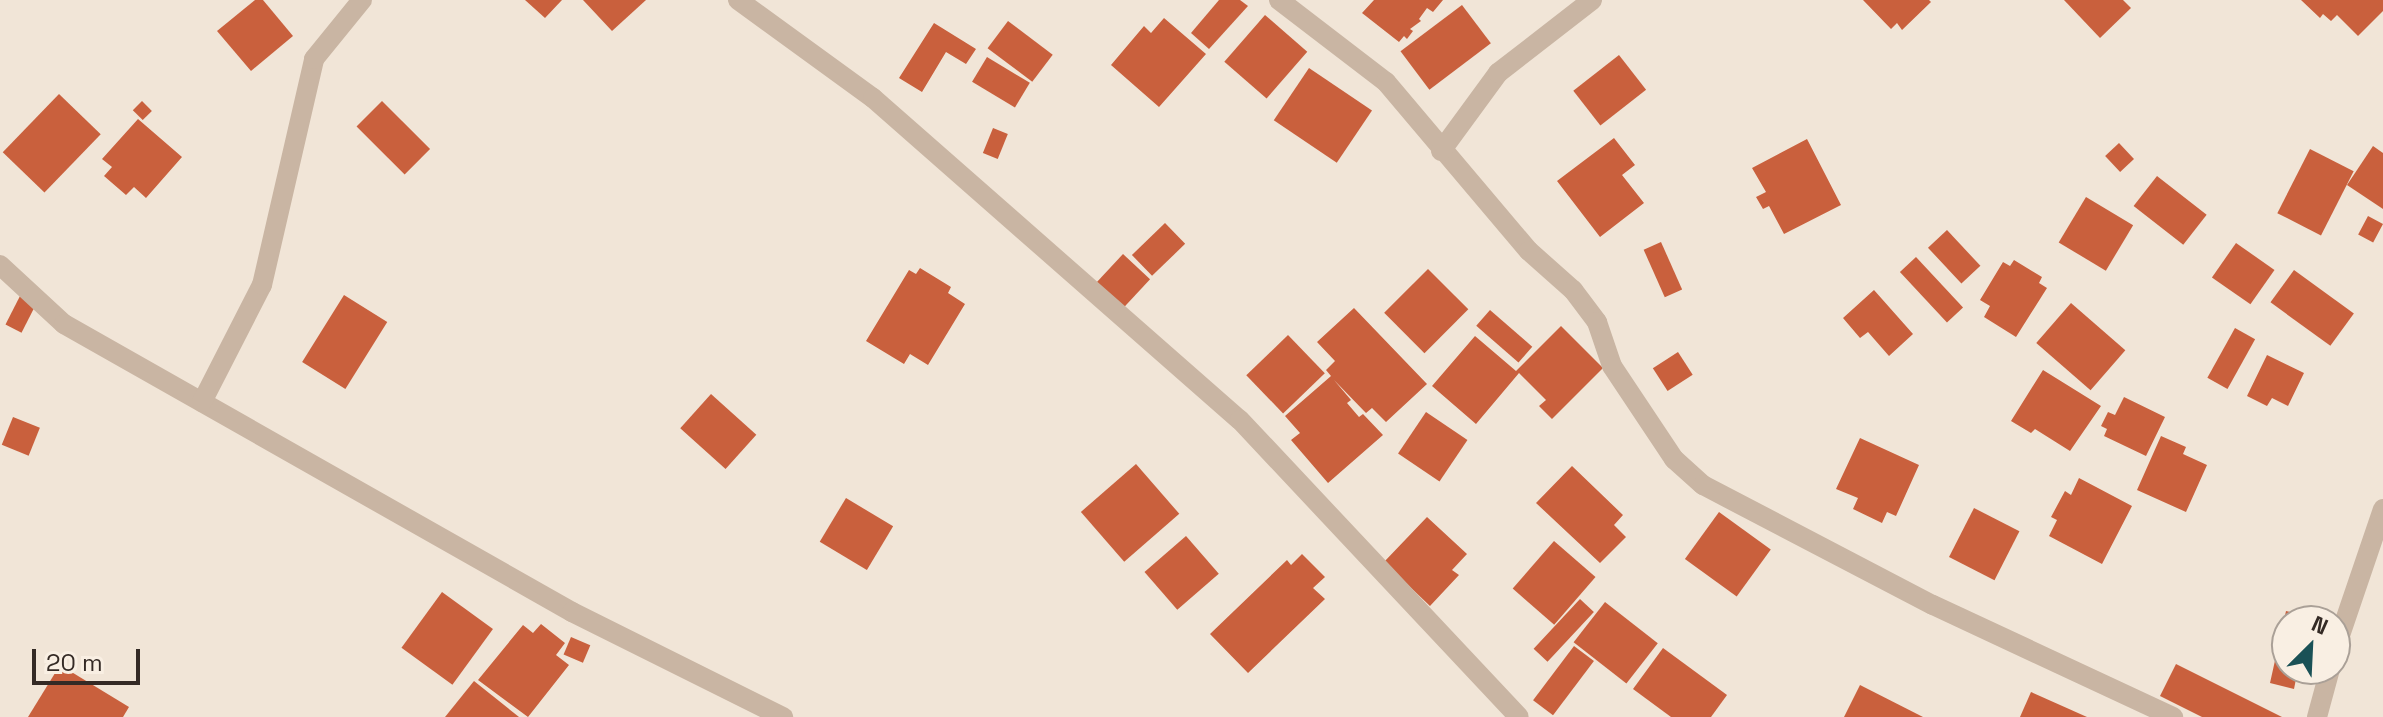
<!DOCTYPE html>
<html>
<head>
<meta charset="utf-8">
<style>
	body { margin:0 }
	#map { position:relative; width:2383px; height:717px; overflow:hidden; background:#f1e5d7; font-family:"Space Grotesk",sans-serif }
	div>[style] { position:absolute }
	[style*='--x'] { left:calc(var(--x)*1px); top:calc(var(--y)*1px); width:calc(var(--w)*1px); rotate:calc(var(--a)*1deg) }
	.building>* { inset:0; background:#c9603d; transform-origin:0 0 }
	.street>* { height:20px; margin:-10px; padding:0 10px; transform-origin:10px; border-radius:10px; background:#c9b5a3 }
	span { translate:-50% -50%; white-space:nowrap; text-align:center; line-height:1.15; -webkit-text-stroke:7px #f9efe3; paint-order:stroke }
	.north { position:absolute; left:2271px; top:605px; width:80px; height:80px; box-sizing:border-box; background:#f9efe3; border:2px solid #aaa097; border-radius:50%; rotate:24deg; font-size:22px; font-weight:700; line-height:32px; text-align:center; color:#342a25 }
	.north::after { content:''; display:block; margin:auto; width:28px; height:36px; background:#1a5156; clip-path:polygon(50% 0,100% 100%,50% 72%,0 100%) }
	.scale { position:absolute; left:32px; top:649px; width:108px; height:36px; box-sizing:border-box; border:4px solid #342a25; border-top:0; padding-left:10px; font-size:24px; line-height:28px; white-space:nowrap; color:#342a25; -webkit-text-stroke:6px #f9efe3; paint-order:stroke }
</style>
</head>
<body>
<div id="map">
	<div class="building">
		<i style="clip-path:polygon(255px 0,263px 0,293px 36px,251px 71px,217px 31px)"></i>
		<i style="clip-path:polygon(525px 0,562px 0,545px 18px)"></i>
		<i style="clip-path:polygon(583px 0,646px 0,612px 31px)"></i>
		<i style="clip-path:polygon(1219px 0,1240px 0,1248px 6px,1209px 49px,1191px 33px)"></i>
		<i style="clip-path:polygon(1374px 0,1443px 0,1433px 12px,1427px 8px,1419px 19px,1421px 21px,1410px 29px,1413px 31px,1407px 39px,1404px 36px,1399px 42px,1362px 13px)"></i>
		<i style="clip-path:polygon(1863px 0,1929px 0,1931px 2px,1902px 30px,1897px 23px,1891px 29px)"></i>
		<i style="clip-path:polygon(2064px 0,2123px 0,2131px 8px,2100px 38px)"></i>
		<i style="clip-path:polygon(2301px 0,2383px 0,2383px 11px,2358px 36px,2337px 15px,2331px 21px,2323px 14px,2320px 18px)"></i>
		<i style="left:1462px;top:5px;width:48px;height:77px;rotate:53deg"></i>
		<i style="left:1265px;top:15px;width:56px;height:62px;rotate:41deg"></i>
		<i style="clip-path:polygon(1164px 18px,1206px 54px,1159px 107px,1111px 65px,1144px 26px,1151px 33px)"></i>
		<i style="left:1008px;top:21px;width:56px;height:34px;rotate:37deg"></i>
		<i style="clip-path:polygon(934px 23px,976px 49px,966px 64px,946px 52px,922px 92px,899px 78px)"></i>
		<i style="left:1619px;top:55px;width:44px;height:58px;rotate:52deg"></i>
		<i style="left:987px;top:57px;width:50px;height:29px;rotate:31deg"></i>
		<i style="left:1309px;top:68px;width:76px;height:63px;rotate:34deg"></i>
		<i style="left:59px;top:94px;width:58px;height:81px;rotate:44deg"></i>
		<i style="left:142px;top:101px;width:14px;height:13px;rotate:45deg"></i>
		<i style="left:382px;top:101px;width:68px;height:36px;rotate:45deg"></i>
		<i style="clip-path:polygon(138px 119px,182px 157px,146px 198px,134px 187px,126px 195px,104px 176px,112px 167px,102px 159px)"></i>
		<i style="left:993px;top:128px;width:16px;height:27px;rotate:22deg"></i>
		<i style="clip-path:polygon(1614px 138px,1635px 165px,1622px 175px,1644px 203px,1600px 237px,1557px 181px)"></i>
		<i style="clip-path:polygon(1807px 139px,1841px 205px,1784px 234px,1769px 206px,1763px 209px,1756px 197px,1766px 192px,1752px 168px)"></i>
		<i style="left:2119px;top:143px;width:22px;height:19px;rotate:47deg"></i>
		<i style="clip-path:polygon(2373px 146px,2383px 153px,2383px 209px,2347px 185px)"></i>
		<i style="left:2310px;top:149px;width:49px;height:72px;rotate:27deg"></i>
		<i style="left:2157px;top:176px;width:63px;height:38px;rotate:38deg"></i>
		<i style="left:2086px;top:197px;width:55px;height:53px;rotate:31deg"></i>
		<i style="left:2368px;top:216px;width:17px;height:21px;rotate:28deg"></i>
		<i style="left:1165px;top:223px;width:29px;height:46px;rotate:46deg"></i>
		<i style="left:1947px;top:230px;width:49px;height:26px;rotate:47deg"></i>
		<i style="left:1661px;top:242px;width:52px;height:19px;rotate:66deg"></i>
		<i style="left:2236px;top:243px;width:47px;height:42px;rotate:35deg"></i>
		<i style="left:1123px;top:254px;width:37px;height:44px;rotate:43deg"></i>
		<i style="left:1916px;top:257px;width:69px;height:22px;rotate:47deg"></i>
		<i style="clip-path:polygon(2014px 260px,2042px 277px,2039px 283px,2047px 288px,2016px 337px,1984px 317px,1990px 306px,1980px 300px,2003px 262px,2010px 266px)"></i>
		<i style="clip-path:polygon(920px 268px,951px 287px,948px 293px,965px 304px,928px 365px,910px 354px,904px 364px,866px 341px,909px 270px,916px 274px)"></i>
		<i style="left:1428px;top:269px;width:57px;height:62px;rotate:45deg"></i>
		<i style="left:2294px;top:270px;width:74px;height:40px;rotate:36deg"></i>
		<i style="clip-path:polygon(1874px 290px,1913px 334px,1889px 356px,1868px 332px,1860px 338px,1843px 318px)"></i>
		<i style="left:344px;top:295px;width:51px;height:79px;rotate:32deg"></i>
		<i style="left:20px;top:296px;width:18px;height:32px;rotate:27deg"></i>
		<i style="left:2071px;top:303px;width:72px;height:53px;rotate:41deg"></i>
		<i style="clip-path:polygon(1354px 308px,1427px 384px,1386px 422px,1372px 408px,1366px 413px,1334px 380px,1351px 400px,1347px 403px,1359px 417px,1363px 414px,1383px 435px,1328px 483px,1291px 440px,1300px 433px,1285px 416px,1331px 376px,1326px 370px,1335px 361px,1317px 342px)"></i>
		<i style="left:1490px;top:310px;width:56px;height:21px;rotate:41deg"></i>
		<i style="clip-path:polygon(1561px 326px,1603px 368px,1552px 419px,1539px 406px,1546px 400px,1519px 373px,1476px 424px,1432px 386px,1475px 336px,1516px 371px)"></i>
		<i style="left:2235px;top:328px;width:23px;height:57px;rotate:29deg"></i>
		<i style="left:1288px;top:335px;width:53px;height:58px;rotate:46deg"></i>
		<i style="left:1678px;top:352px;width:27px;height:30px;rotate:57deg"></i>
		<i style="clip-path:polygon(2267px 355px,2304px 373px,2288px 406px,2272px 398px,2267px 406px,2247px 396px)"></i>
		<i style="clip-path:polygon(2043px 370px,2101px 406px,2070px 451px,2035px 429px,2031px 433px,2011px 421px)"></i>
		<i style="left:711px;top:394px;width:61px;height:46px;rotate:42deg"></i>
		<i style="clip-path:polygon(2124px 397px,2165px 417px,2146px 456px,2104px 436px,2107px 429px,2101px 426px,2108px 412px,2115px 415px)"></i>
		<i style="left:1426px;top:412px;width:50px;height:50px;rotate:34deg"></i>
		<i style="left:13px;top:417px;width:29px;height:30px;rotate:22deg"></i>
		<i style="clip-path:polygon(2161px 436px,2186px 447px,2183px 454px,2207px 465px,2186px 512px,2137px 490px)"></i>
		<i style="clip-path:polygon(1860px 438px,1919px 465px,1896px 516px,1887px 512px,1882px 523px,1853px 509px,1858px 498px,1836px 489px)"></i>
		<i style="left:1136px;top:464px;width:66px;height:73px;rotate:49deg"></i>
		<i style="clip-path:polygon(1572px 466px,1623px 515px,1614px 525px,1626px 537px,1600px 563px,1536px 503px)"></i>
		<i style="clip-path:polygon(2079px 478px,2132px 506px,2102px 564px,2049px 536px,2057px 520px,2051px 517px,2065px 491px,2071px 495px)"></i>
		<i style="left:846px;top:498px;width:55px;height:51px;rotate:31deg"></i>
		<i style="left:1974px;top:508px;width:51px;height:55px;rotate:27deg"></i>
		<i style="left:1719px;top:512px;width:64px;height:58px;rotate:36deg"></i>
		<i style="clip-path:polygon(1427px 517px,1467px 554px,1452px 570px,1459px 575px,1430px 606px,1384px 562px)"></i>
		<i style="left:1186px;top:536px;width:50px;height:55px;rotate:49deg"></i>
		<i style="left:1554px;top:541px;width:55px;height:63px;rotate:41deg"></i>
		<i style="clip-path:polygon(1302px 554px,1325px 577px,1313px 588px,1325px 599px,1248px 673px,1210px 634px,1287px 560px,1291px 565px)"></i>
		<i style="left:442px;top:592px;width:63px;height:69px;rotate:36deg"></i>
		<i style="left:1580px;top:599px;width:19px;height:68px;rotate:43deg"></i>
		<i style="left:1605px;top:602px;width:67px;height:51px;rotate:38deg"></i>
		<i style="clip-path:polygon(2286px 611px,2311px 617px,2310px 621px,2287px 621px,2287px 669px,2298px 669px,2294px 689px,2270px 683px)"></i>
		<i style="clip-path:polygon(541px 624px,565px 643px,556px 655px,569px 665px,528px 717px,478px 680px,523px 625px,533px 633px)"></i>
		<i style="left:571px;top:637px;width:21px;height:19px;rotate:23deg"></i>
		<i style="left:1574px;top:646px;width:25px;height:68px;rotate:37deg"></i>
		<i style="clip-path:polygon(1663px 648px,1727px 695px,1711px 717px,1671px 717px,1633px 689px)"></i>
		<i style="clip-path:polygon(2176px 664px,2282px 717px,2202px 717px,2160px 696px)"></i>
		<i style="clip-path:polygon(60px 665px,129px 707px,123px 717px,28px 717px)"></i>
		<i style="clip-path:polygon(474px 681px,519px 717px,445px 717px)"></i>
		<i style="clip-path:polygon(1860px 685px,1923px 717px,1844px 717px)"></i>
		<i style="clip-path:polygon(2031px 692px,2087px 717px,2020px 717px)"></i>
	</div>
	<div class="street">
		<i style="--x:738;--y:0;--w:167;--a:36"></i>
		<i style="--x:873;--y:98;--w:488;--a:41.3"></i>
		<i style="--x:1240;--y:420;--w:407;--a:46.8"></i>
		<i style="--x:1279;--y:0;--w:135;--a:37.5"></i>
		<i style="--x:1386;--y:82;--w:221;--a:49.8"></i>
		<i style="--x:1529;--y:251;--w:59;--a:41.6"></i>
		<i style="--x:1573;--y:290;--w:40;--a:53"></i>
		<i style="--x:1597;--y:322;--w:46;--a:71.2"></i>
		<i style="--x:1612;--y:366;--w:112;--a:56.3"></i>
		<i style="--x:1674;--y:459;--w:39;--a:42"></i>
		<i style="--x:1703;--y:485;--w:259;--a:27.6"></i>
		<i style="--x:1933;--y:605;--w:265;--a:25"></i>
		<i style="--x:1441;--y:151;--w:97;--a:-53.8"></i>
		<i style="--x:1498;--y:73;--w:119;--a:-37.8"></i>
		<i style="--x:0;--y:265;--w:87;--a:42.7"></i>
		<i style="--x:64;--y:324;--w:584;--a:29.55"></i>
		<i style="--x:572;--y:612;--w:236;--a:26.5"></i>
		<i style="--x:202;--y:402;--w:131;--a:-62.9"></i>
		<i style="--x:262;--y:285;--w:232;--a:-77"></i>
		<i style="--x:314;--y:59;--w:76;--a:-50.9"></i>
		<i style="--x:2335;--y:650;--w:149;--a:-71.2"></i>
		<i style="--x:2317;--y:717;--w:50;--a:-74.8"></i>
	</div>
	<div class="north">N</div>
	<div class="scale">20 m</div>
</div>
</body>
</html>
